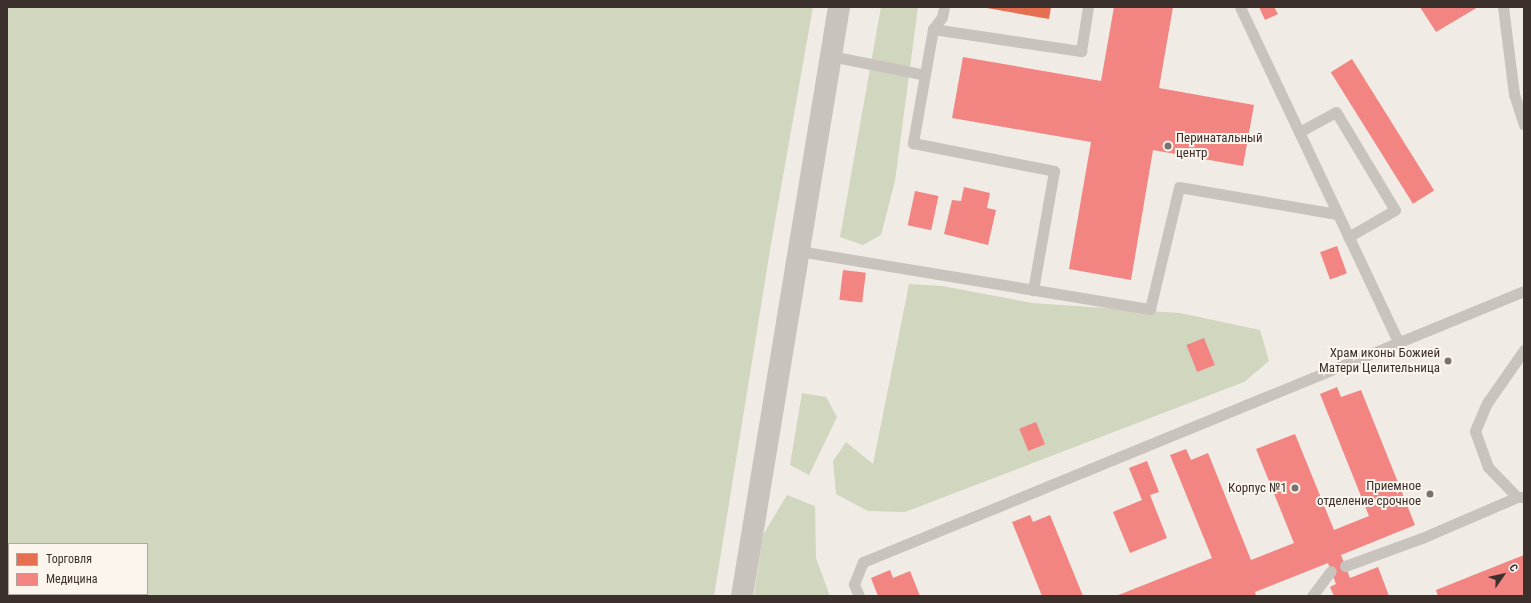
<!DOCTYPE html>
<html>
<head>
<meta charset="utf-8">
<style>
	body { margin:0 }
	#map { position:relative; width:1531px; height:603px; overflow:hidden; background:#f0ebe5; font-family:"Roboto Condensed",sans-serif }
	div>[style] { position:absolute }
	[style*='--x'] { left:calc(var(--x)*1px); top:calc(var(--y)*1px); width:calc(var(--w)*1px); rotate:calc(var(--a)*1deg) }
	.green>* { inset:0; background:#d1d6bf }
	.shops>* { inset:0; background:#e76f51 }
	.health>* { inset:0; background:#f28482; transform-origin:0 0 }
	.service>* { height:11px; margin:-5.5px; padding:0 5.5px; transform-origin:5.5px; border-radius:5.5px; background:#c9c3be }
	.tertiary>* { height:22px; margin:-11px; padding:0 11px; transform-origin:11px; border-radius:11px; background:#c9c3be }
	.dots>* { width:11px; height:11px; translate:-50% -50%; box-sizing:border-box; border:2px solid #fbf5ee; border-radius:50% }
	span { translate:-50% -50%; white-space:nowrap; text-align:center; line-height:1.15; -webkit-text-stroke:4px #fbf5ee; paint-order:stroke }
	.poi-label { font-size:13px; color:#3b302b }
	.left { translate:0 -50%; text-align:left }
	.right { translate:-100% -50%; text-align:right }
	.frame { position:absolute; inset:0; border:8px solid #3b302b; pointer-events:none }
	.legend { position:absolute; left:8px; top:543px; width:140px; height:52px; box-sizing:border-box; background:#fbf5ee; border:1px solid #aea6a0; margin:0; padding:5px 7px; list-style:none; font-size:12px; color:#3b302b }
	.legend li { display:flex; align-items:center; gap:8px; height:20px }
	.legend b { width:20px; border:1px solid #aea6a0 }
	.north { position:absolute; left:1483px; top:555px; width:40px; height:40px; -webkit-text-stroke:3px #fbf5ee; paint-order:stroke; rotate:56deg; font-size:11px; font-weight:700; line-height:16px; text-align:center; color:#3b302b }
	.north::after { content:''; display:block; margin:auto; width:14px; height:18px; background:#3b302b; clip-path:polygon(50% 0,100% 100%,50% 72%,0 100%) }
</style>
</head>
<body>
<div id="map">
	<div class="green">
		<i style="clip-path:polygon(evenodd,7px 7px,813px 7px,771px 244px,714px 596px,7px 596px,7px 7px,9px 544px,147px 544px,147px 594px,9px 594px,9px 544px)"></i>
		<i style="clip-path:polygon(881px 7px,918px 7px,895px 181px,881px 235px,863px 245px,840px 237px)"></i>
		<i style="clip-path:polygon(909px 284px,942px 286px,1032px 303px,1180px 313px,1260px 330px,1269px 361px,1244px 382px,905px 512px,868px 511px,836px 494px,833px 461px,846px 442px,873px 464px)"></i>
		<i style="clip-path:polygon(802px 393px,826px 397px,837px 417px,809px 475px,790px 465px)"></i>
		<i style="clip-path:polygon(787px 495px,815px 506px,816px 558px,830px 596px,754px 596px,763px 535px)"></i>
	</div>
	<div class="shops">
		<i style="clip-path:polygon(981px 7px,1051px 7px,1049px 19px)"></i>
	</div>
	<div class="health">
		<i style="clip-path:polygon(1114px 7px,1173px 7px,1159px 88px,1254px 105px,1243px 166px,1153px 150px,1131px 280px,1069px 269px,1091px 142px,952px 118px,963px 57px,1101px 81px)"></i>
		<i style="clip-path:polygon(1259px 7px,1274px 7px,1278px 14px,1265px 20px)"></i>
		<i style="clip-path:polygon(1420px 7px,1478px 7px,1436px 32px)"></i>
		<i style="left:1352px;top:59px;width:155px;height:25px;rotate:58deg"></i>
		<i style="clip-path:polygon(964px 187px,990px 193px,987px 208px,996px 210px,988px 245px,944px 234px,952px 200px,961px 201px)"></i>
		<i style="left:915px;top:191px;width:24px;height:35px;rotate:12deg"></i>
		<i style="left:1337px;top:246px;width:29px;height:18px;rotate:70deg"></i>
		<i style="left:843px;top:270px;width:23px;height:30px;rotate:7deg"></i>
		<i style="left:1204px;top:338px;width:29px;height:19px;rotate:68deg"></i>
		<i style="clip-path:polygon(1337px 387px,1341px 397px,1361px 390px,1415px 525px,1341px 555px,1350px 578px,1378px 567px,1389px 596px,1334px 596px,1330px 587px,1336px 584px,1328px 563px,1255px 592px,1256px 596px,1116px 596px,1212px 558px,1170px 455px,1186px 449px,1191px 460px,1208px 453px,1251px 560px,1294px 543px,1256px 449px,1295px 434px,1334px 530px,1369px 516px,1320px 394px)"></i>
		<i style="left:1036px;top:422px;width:24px;height:18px;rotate:68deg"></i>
		<i style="clip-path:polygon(1147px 461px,1159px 492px,1150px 495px,1167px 538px,1130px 553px,1113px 512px,1142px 500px,1129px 468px)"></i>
		<i style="clip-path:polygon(1030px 515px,1033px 522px,1050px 515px,1083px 596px,1042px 596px,1012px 522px)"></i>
		<i style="clip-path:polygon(1524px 555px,1524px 596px,1438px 596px,1436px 590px)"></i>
		<i style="clip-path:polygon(890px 570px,893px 578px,910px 571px,920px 596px,878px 596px,871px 578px)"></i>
	</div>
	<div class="service">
		<i style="--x:944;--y:7;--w:10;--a:101"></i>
		<i style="--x:942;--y:17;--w:15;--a:127"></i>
		<i style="--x:933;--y:29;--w:116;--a:100"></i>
		<i style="--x:913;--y:143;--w:144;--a:11.2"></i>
		<i style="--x:1054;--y:171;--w:121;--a:100"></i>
		<i style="--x:1240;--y:7;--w:369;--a:64.7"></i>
		<i style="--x:1503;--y:7;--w:88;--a:82.8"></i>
		<i style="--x:1514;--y:94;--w:32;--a:72"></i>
		<i style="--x:933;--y:29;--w:150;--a:8.5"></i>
		<i style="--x:1081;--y:51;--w:45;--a:-81"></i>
		<i style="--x:831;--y:56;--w:96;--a:11.4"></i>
		<i style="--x:1299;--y:132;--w:42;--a:-28.4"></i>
		<i style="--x:1336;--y:112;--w:114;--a:59"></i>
		<i style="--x:1395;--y:210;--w:54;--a:150.1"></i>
		<i style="--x:799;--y:251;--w:356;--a:9.4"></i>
		<i style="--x:1150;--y:309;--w:125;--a:-76.6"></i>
		<i style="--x:1179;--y:187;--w:160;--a:9.7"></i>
		<i style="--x:1517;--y:497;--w:42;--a:-134"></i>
		<i style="--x:1488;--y:467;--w:38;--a:-110"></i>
		<i style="--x:1475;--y:431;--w:30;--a:-67"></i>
		<i style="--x:1487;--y:403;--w:65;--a:-55.1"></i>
		<i style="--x:1345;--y:566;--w:82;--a:-20"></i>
		<i style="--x:1422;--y:538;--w:103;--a:-23.3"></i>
		<i style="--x:1517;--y:497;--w:7;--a:0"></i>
		<i style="--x:859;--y:596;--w:13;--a:-113"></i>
		<i style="--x:854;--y:584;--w:24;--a:-68"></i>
		<i style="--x:863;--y:562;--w:714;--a:-22.29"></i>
		<i style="--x:1312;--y:596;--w:31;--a:-53"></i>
	</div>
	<div class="tertiary">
		<i style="--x:742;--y:596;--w:597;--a:-80.65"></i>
	</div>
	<div class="dots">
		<i style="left:1168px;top:146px;background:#7a716c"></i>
		<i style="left:1448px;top:361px;background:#7a716c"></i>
		<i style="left:1295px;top:488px;background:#7a716c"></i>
		<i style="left:1430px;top:494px;background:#7a716c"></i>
	</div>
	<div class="poi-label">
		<span class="left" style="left:1176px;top:146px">Перинатальный<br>центр</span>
		<span class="right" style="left:1440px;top:361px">Храм иконы Божией<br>Матери Целительница</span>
		<span class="right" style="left:1421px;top:494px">Приемное<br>отделение срочное</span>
		<span class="right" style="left:1287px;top:488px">Корпус №1</span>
	</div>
	<div class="frame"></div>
	<ul class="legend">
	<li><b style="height:11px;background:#e76f51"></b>Торговля</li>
	<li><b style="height:11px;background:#f28482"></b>Медицина</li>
	</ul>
	<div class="north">С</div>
</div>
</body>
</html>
